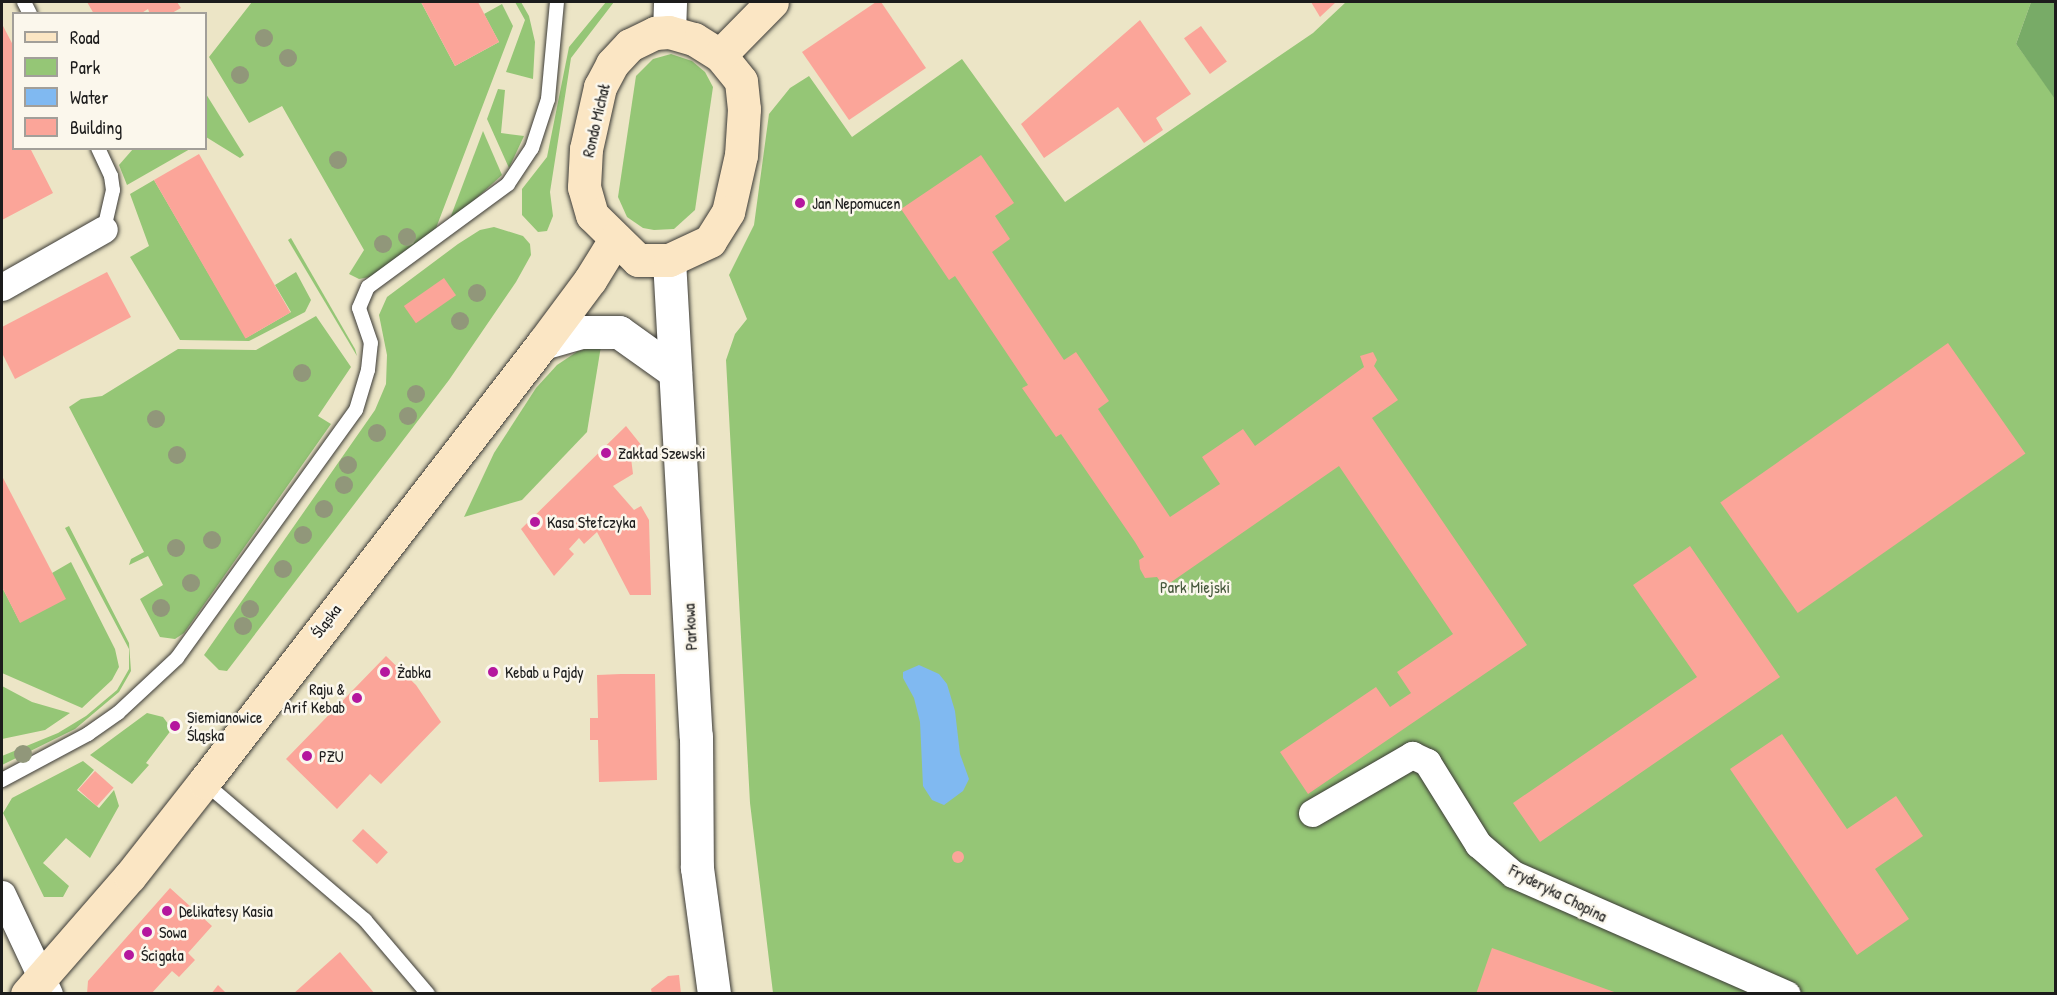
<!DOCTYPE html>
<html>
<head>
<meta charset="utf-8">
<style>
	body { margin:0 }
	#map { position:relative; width:2057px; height:995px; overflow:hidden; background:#ece5c6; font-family:"Patrick Hand",sans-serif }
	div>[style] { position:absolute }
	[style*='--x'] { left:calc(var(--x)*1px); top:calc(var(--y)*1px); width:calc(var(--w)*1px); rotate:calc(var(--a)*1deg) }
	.green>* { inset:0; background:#95c676 }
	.forest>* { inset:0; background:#78ab67 }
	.water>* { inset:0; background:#80b9f1 }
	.building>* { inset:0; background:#fba599; transform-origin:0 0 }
	.round { border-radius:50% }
	.roads { filter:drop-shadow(0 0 2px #3b3a36) drop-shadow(0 0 2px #3b3a36) }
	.service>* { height:14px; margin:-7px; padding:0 7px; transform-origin:7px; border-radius:7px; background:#fff }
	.minor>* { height:27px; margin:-13.5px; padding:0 13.5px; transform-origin:13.5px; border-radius:13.5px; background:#fff }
	.tertiary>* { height:33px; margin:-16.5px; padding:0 16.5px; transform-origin:16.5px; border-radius:16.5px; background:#fff }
	.secondary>* { height:33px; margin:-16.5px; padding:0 16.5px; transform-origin:16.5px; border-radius:16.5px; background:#fbe6c4 }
	.trees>* { width:18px; height:18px; margin:-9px; border-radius:50%; background:#91977a }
	.dots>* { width:16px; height:16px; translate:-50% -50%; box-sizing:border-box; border:3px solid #fbf7ec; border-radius:50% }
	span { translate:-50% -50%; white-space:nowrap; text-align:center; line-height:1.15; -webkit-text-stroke:5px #fbf7ec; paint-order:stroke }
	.street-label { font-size:16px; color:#1c1c1c }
	.poi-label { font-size:16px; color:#1c1c1c }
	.left { translate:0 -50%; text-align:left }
	.right { translate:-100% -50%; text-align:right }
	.park-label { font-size:16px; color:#46583c }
	.frame { position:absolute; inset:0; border:3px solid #1c1c1c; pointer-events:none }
	.legend { position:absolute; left:12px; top:12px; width:195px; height:138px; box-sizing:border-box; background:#fbf7ec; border:2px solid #a29f99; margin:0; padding:8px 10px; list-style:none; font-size:18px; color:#1c1c1c }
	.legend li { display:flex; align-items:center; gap:12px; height:30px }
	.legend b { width:30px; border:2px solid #a29f99 }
</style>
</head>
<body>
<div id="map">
	<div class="green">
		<i style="clip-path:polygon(252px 2px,421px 2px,455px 66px,499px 42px,484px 14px,502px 4px,513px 26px,433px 236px,375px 276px,359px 279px,349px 274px,364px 250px,282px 106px,249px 123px,209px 57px)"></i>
		<i style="clip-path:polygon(515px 2px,521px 2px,529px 16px,535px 42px,533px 79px,506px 72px,525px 20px)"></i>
		<i style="clip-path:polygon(606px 2px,614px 2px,571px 58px,550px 192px,553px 216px,547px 231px,538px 232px,522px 215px,522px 189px,547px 157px,569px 47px)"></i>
		<i style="clip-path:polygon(1346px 2px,2031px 2px,2016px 44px,2056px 99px,2055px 993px,773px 993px,750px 803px,726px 360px,735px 334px,747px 319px,729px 275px,754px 225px,769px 114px,790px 88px,809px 76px,852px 137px,962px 59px,1065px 202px,1313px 33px)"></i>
		<i style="clip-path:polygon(671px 54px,692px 61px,705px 72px,713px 87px,695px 210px,674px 229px,654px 230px,643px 228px,627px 217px,618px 197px,636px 76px,653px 59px)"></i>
		<i style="clip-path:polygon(498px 89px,505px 90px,501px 133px,524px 136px,509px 168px,487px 119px)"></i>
		<i style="clip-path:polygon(206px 94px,244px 155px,240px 158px,206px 137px)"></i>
		<i style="clip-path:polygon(483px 131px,502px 175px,448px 224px)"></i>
		<i style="clip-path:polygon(133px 149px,133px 148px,190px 149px,127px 185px,119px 165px)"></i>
		<i style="clip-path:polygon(154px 180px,246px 338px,291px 312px,275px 285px,296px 272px,311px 300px,305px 312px,249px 341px,180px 340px,130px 257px,149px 246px,130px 194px)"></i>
		<i style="clip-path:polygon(494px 227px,523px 236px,530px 244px,531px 255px,516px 282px,449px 380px,227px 671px,219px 670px,204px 655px,375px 410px,386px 384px,387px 355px,379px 315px,387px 297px,458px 244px,480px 230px)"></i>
		<i style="clip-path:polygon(291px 238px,355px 349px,357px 356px,288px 240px)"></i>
		<i style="clip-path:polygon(316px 316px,351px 367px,318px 416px,331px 424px,184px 633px,175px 639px,160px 637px,140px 599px,163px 585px,148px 556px,129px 565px,131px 559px,144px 552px,69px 407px,81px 399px,102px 396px,178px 349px,256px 350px)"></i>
		<i style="clip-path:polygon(601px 346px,587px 432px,522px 500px,464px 517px,494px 453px,536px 388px,557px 365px,578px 351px)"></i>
		<i style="clip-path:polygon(69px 526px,129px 643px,131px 671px,119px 692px,75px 729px,2px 765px,2px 756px,58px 733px,86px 716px,117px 690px,129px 669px,129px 649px,65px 528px)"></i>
		<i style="clip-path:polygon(71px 562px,115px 649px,119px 667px,112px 680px,82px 708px,2px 673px,2px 587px,20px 622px,52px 573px)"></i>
		<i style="clip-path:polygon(2px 686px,32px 702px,70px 713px,45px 730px,2px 739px)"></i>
		<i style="clip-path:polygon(147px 713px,163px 717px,172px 729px,146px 763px,149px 765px,132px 784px,90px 755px)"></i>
		<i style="clip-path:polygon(83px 761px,94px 770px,77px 790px,99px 808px,114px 790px,119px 806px,90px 858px,66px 838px,43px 863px,69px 886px,63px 897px,44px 897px,3px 813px,12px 798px)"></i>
	</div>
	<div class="forest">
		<i style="clip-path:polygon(2031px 2px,2055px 2px,2055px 99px,2016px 44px)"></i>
	</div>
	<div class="water">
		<i style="clip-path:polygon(919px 665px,939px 674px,947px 684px,955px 711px,960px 754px,969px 779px,963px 791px,944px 805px,932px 800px,923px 786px,920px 722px,914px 698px,903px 678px,903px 672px)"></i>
	</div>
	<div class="building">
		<i style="clip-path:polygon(87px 2px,177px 2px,181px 8px,170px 14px,150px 14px,148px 9px,140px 14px,94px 14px)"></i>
		<i style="clip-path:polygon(421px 2px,478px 2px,499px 42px,455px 66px)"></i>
		<i style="clip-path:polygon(876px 2px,881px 2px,926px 68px,849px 120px,802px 52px)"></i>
		<i style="clip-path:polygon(1311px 2px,1336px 2px,1320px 17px)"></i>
		<i style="clip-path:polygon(1140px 20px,1191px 94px,1156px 118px,1163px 130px,1144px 143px,1118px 107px,1044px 158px,1021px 124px)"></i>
		<i style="clip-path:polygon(2px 24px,14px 47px,14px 148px,30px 148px,53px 193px,2px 220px)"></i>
		<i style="left:1201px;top:26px;width:44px;height:21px;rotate:54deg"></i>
		<i style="left:199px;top:154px;width:183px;height:52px;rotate:60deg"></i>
		<i style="clip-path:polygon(981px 155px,1014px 203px,995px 216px,1010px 239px,992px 252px,1064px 360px,1076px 352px,1109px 401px,1098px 409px,1170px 517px,1220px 484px,1202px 457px,1243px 429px,1255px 446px,1364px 367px,1360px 356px,1373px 352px,1377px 360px,1374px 366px,1398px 400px,1372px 418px,1527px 645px,1308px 794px,1280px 752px,1376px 687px,1390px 707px,1411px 693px,1397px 672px,1453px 634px,1339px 466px,1164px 587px,1157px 577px,1145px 578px,1140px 569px,1139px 560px,1144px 557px,1135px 542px,1061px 434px,1056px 437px,1022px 388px,1028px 385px,955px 276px,949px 280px,901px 209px)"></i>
		<i style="clip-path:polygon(107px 272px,131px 317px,15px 379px,2px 353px,2px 327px)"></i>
		<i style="left:444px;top:278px;width:21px;height:49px;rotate:55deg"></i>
		<i style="left:1948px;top:343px;width:135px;height:278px;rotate:55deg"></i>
		<i style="clip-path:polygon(626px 426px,642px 446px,630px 450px,633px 474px,613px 486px,634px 510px,641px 506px,649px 520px,651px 595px,630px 595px,597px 532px,584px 544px,579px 538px,569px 549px,574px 554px,554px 576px,521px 529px)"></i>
		<i style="clip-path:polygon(2px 476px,66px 599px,20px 623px,2px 587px)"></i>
		<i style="clip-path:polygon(1690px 546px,1780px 677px,1540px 842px,1513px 803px,1697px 677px,1633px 585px)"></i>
		<i style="clip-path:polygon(386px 656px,416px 685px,441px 722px,381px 784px,370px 774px,337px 809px,286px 759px)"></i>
		<i style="clip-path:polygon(489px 670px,494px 671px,492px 677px,487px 675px)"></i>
		<i style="clip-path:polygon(621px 674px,655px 674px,657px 780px,599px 782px,598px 740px,590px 740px,590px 718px,598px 718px,597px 675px)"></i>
		<i style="clip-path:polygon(1782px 734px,1847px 829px,1896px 796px,1923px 836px,1875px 869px,1909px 919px,1857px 955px,1730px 769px)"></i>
		<i style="left:95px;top:771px;width:25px;height:25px;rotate:42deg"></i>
		<i style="left:363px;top:829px;width:34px;height:16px;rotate:43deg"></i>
		<i class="round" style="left:952px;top:851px;width:12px;height:12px"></i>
		<i style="clip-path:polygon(170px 888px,212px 926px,188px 953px,195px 960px,179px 977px,172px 971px,151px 994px,87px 994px,88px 981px)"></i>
		<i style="clip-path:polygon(1492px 948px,1617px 993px,1617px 994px,1476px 994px)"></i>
		<i style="clip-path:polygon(340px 952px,375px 994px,293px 994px)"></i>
		<i style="clip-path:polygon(679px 975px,681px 994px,652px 994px,651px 989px,668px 976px)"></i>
		<i style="clip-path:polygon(218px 985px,227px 994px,211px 994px)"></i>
	</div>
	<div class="roads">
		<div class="service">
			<i style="--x:24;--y:2;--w:13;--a:63"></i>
			<i style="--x:98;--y:148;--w:31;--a:65"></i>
			<i style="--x:111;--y:176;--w:14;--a:82"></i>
			<i style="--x:113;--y:190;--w:40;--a:103"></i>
			<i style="--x:2;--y:780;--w:98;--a:-28.1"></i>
			<i style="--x:88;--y:734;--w:37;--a:-35"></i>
			<i style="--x:118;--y:713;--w:81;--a:-43"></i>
			<i style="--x:177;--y:658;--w:306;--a:-54.2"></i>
			<i style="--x:356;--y:410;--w:42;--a:-73.3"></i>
			<i style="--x:368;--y:370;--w:27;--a:-84"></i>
			<i style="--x:371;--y:343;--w:37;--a:-109"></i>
			<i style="--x:359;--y:308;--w:23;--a:-67"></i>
			<i style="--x:368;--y:287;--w:174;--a:-36.3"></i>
			<i style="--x:508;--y:184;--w:43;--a:-56.3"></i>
			<i style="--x:532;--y:148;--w:52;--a:-71.9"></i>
			<i style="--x:548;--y:99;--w:97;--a:-84.7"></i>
			<i style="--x:204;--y:782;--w:212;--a:40.6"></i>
			<i style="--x:365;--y:920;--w:97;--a:49.6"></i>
		</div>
		<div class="minor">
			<i style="--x:2;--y:287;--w:117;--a:-29.6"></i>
			<i style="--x:1312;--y:813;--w:116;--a:-30.1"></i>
			<i style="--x:1412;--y:755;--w:17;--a:25"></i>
			<i style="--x:1427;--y:762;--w:97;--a:58.1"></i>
			<i style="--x:1478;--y:844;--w:46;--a:40.6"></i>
			<i style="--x:1513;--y:874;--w:299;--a:23.7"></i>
			<i style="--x:2;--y:894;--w:110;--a:64.8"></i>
		</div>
		<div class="tertiary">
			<i style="--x:669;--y:32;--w:30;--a:-88"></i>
			<i style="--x:669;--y:260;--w:477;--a:86.8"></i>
			<i style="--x:696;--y:736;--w:132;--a:89.6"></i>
			<i style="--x:697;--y:868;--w:127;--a:82.3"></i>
			<i style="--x:543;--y:343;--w:40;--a:-16"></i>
			<i style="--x:581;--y:332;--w:38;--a:0"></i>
			<i style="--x:619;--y:332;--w:69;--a:35.5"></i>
		</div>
		<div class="secondary">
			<i style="--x:669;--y:32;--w:26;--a:16"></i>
			<i style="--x:694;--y:39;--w:31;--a:32"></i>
			<i style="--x:720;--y:55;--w:33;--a:51"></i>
			<i style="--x:741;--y:81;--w:28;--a:84"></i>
			<i style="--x:744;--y:109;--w:46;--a:93.7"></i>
			<i style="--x:741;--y:155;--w:58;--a:102.8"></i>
			<i style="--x:728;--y:212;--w:34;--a:122"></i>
			<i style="--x:710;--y:241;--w:45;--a:155.1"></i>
			<i style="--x:669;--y:260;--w:31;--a:180"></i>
			<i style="--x:638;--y:260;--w:64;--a:-135.6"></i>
			<i style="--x:592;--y:215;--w:29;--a:-106"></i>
			<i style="--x:584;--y:187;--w:38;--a:-87"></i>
			<i style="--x:586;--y:149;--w:64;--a:-77.3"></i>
			<i style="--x:600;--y:87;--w:26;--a:-62"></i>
			<i style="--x:612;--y:64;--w:26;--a:-47"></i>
			<i style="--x:630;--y:45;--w:28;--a:-26"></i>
			<i style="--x:655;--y:33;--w:14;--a:-4"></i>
			<i style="--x:720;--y:55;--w:74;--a:-45.5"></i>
			<i style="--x:27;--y:994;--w:157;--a:-48.9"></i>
			<i style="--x:130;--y:876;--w:120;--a:-51.8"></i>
			<i style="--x:204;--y:782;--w:555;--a:-52.32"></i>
			<i style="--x:543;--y:343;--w:79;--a:-53.3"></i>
			<i style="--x:590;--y:280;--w:46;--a:-58.4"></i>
		</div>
	</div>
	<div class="trees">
		<i style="left:264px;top:38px"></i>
		<i style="left:288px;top:58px"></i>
		<i style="left:240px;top:75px"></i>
		<i style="left:338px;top:160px"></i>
		<i style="left:407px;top:237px"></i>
		<i style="left:383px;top:244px"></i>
		<i style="left:477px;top:293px"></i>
		<i style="left:460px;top:321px"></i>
		<i style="left:302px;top:373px"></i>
		<i style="left:416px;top:394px"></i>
		<i style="left:408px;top:416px"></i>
		<i style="left:156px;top:419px"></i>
		<i style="left:377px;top:433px"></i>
		<i style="left:177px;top:455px"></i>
		<i style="left:348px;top:465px"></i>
		<i style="left:344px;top:485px"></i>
		<i style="left:324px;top:509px"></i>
		<i style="left:303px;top:535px"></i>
		<i style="left:212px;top:540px"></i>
		<i style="left:176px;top:548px"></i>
		<i style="left:283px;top:569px"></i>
		<i style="left:191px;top:583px"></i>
		<i style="left:161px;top:608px"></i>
		<i style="left:250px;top:609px"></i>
		<i style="left:243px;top:626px"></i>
		<i style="left:23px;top:754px"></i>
	</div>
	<div class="dots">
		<i style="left:800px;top:203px;background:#b5179e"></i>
		<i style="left:606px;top:453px;background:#b5179e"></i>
		<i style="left:535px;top:522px;background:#b5179e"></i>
		<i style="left:385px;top:672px;background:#b5179e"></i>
		<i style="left:493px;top:672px;background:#b5179e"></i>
		<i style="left:357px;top:698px;background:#b5179e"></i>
		<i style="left:175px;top:726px;background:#b5179e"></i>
		<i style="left:307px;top:756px;background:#b5179e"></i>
		<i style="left:167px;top:911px;background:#b5179e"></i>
		<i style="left:147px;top:932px;background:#b5179e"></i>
		<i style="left:129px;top:955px;background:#b5179e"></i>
	</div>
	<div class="street-label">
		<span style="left:596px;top:120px;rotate:-77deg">Rondo Michał</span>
		<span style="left:326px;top:621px;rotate:-53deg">Śląska</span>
		<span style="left:690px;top:627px;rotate:-93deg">Parkowa</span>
		<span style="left:1558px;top:893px;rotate:27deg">Fryderyka Chopina</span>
	</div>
	<div class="poi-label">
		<span class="left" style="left:812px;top:203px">Jan Nepomucen</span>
		<span class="left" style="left:618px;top:453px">Zakład Szewski</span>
		<span class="left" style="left:547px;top:522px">Kasa Stefczyka</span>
		<span class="left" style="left:397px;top:672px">Żabka</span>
		<span class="left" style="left:505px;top:672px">Kebab u Pajdy</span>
		<span class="right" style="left:345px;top:698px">Raju &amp;<br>Arif Kebab</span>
		<span class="left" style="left:187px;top:726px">Siemianowice<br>Śląska</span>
		<span class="left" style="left:319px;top:756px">PZU</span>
		<span class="left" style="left:179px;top:911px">Delikatesy Kasia</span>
		<span class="left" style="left:159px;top:932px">Sowa</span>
		<span class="left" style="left:141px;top:955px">Ścigała</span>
	</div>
	<div class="park-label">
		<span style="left:1195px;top:587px">Park Miejski</span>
	</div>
	<div class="frame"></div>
	<ul class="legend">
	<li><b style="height:8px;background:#fbe6c4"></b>Road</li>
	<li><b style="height:16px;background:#95c676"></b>Park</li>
	<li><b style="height:16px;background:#80b9f1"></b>Water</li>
	<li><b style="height:16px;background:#fba599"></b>Building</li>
	</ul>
</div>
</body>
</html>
